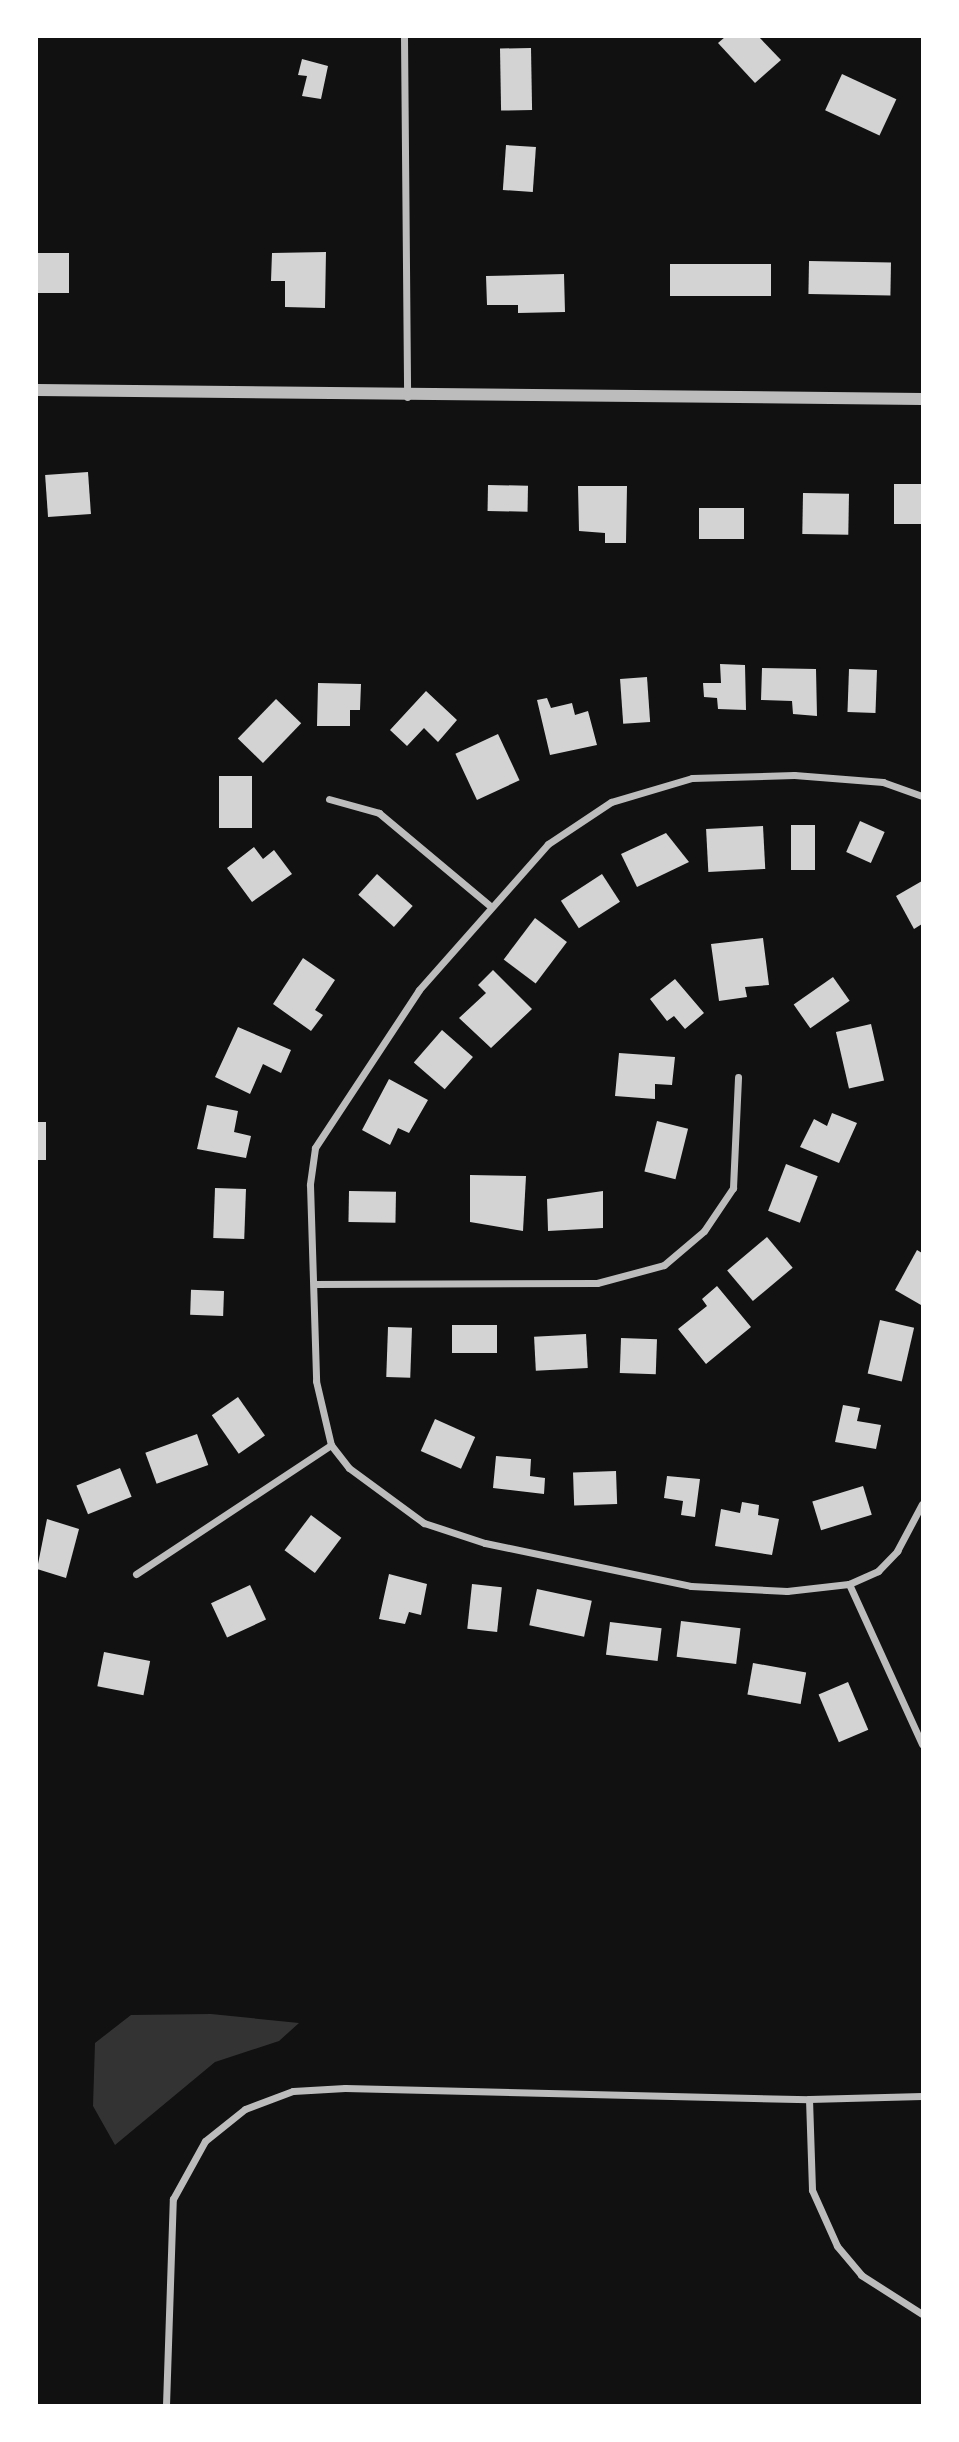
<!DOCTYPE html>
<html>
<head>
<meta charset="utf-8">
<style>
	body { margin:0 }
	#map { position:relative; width:959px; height:2442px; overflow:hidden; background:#111; font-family:Helvetica,sans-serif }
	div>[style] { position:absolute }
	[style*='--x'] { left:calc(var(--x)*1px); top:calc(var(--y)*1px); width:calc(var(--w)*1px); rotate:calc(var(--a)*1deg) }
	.water>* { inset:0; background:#333 }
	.building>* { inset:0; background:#d3d3d3; transform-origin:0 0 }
	.minor>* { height:7px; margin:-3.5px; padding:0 3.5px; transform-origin:3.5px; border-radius:3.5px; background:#bcbcbc }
	.tertiary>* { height:12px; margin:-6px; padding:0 6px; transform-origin:6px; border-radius:6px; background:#bcbcbc }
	span { translate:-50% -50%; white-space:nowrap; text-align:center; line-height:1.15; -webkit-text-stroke:6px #fff; paint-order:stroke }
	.frame { position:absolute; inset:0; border:38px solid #fff; pointer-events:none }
</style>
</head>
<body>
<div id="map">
	<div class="water">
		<i style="clip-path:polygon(211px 2014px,299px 2023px,279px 2041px,215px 2062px,115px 2145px,93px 2106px,95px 2043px,131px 2015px)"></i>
	</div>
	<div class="building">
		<i style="clip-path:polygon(725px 37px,759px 37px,781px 60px,755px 83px,718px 43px)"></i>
		<i style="left:531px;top:48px;width:62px;height:31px;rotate:89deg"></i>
		<i style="clip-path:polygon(302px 59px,328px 66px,321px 99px,302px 96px,307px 76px,298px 75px)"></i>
		<i style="left:842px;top:74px;width:60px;height:40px;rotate:25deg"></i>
		<i style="left:506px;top:145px;width:30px;height:45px;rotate:4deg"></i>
		<i style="clip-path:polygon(326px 252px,325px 308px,285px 307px,285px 281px,271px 281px,272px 253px)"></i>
		<i style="left:69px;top:253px;width:40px;height:32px;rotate:90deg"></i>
		<i style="left:809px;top:261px;width:82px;height:33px;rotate:1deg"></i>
		<i style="left:670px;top:264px;width:101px;height:32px"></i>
		<i style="clip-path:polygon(564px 274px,565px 312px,518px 313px,518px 305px,487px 305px,486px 276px)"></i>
		<i style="left:88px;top:472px;width:42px;height:43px;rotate:86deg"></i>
		<i style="left:894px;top:484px;width:28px;height:40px"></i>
		<i style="left:488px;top:485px;width:40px;height:26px;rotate:1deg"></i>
		<i style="clip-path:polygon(578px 486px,627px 486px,626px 543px,605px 543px,605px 533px,579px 531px)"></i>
		<i style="left:803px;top:493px;width:46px;height:41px;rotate:1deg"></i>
		<i style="left:744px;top:508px;width:31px;height:45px;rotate:90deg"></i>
		<i style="clip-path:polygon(720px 664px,745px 665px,746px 710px,718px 709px,717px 698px,704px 697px,703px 683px,721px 683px)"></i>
		<i style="clip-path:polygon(762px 668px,816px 669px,817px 716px,793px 714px,792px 701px,761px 700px)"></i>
		<i style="left:849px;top:669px;width:28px;height:43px;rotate:2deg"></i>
		<i style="left:647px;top:677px;width:45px;height:27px;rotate:86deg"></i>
		<i style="clip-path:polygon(318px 683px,361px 684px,360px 710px,350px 710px,350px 726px,317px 726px)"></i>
		<i style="clip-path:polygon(426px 691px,457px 720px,438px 742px,424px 728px,407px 746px,390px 730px)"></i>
		<i style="clip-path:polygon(547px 698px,551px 708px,572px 703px,575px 715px,588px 711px,597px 745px,550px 755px,537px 700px)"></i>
		<i style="left:276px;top:699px;width:35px;height:55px;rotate:44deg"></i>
		<i style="left:498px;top:734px;width:51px;height:47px;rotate:65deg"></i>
		<i style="left:252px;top:776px;width:52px;height:33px;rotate:90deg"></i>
		<i style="left:860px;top:821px;width:27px;height:34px;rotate:24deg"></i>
		<i style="left:791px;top:825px;width:24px;height:45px"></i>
		<i style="left:763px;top:826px;width:43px;height:57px;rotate:87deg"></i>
		<i style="clip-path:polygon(666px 833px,689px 862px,637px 887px,621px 854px)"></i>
		<i style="clip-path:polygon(254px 847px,263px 859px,274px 850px,292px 874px,252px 902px,227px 868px)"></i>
		<i style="left:377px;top:874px;width:48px;height:28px;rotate:42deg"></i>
		<i style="left:602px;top:874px;width:33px;height:49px;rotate:57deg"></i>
		<i style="clip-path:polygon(922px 881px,922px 924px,914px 929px,896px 896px)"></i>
		<i style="left:535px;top:918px;width:40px;height:52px;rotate:37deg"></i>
		<i style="clip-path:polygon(763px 938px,769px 985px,745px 987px,747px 997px,719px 1001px,711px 944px)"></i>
		<i style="clip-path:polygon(303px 958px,335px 980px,315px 1010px,323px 1015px,311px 1031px,273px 1004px)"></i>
		<i style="clip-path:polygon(493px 970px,532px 1009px,491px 1048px,459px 1018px,486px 993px,478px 985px)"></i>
		<i style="left:833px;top:977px;width:29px;height:48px;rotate:55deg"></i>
		<i style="clip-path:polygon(675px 979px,704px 1013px,685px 1029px,674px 1016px,667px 1021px,650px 999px)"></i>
		<i style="left:871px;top:1024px;width:58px;height:36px;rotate:77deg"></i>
		<i style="clip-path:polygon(238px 1027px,291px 1050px,281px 1073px,263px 1064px,250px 1094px,215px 1077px)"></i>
		<i style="left:442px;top:1030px;width:41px;height:43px;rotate:41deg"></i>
		<i style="clip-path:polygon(619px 1053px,675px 1057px,672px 1085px,655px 1084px,655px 1099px,615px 1096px)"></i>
		<i style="clip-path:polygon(389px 1079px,428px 1100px,409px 1133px,398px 1128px,390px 1145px,362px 1130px)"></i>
		<i style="clip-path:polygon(207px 1105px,238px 1111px,234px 1132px,251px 1136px,246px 1158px,197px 1149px)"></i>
		<i style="clip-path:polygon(832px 1113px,857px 1123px,839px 1163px,800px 1147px,814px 1119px,827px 1126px)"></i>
		<i style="left:657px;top:1121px;width:32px;height:52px;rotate:14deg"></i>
		<i style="left:37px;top:1122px;width:9px;height:38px"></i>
		<i style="left:786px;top:1164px;width:34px;height:50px;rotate:21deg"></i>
		<i style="clip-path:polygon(470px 1175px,526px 1176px,523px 1231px,470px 1222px)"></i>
		<i style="left:215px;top:1188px;width:31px;height:50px;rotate:2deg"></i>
		<i style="left:349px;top:1191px;width:47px;height:31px;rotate:1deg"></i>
		<i style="clip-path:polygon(603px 1191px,603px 1228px,548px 1231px,547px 1199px)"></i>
		<i style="left:767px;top:1237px;width:40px;height:52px;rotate:50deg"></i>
		<i style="clip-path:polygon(917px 1250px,922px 1253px,921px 1305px,895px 1290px)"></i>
		<i style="clip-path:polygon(717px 1286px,751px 1327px,706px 1364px,678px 1329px,707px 1306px,702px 1299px)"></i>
		<i style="left:224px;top:1291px;width:25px;height:33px;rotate:92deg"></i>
		<i style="left:880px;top:1320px;width:35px;height:55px;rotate:13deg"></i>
		<i style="left:452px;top:1325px;width:45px;height:28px"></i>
		<i style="left:388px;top:1327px;width:24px;height:50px;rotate:2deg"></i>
		<i style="left:586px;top:1334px;width:34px;height:52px;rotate:87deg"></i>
		<i style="left:621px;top:1338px;width:36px;height:35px;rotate:2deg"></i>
		<i style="left:238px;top:1397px;width:47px;height:32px;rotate:55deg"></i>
		<i style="clip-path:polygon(843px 1405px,860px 1408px,857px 1421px,881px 1425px,876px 1449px,835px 1442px)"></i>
		<i style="left:435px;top:1419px;width:44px;height:35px;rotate:24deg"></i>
		<i style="left:197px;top:1434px;width:33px;height:55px;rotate:70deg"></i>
		<i style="clip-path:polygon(496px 1456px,531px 1459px,530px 1476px,545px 1478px,544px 1494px,493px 1488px)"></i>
		<i style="left:120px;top:1468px;width:31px;height:47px;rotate:68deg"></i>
		<i style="left:616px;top:1471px;width:33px;height:43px;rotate:88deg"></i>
		<i style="clip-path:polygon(667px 1476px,700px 1479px,695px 1517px,681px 1515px,683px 1501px,664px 1498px)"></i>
		<i style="left:863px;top:1486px;width:30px;height:53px;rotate:73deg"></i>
		<i style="clip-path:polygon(742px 1502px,759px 1505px,758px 1515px,779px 1519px,772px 1555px,715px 1546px,721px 1509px,740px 1513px)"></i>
		<i style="left:311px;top:1515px;width:38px;height:44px;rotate:37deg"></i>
		<i style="clip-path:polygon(47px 1519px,79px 1529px,66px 1578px,37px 1569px)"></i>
		<i style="clip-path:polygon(389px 1574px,427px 1584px,421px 1615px,409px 1612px,405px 1624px,379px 1619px)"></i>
		<i style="left:472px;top:1584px;width:30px;height:45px;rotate:6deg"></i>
		<i style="left:250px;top:1585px;width:38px;height:43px;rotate:65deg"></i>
		<i style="left:537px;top:1589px;width:56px;height:37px;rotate:12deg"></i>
		<i style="left:681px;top:1621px;width:60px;height:36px;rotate:7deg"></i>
		<i style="left:610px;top:1622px;width:52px;height:33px;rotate:7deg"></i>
		<i style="left:104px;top:1652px;width:47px;height:35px;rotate:11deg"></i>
		<i style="left:753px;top:1663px;width:54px;height:32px;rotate:10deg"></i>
		<i style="left:848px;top:1682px;width:52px;height:32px;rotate:67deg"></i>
	</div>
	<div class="minor">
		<i style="--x:404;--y:37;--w:360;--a:89.5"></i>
		<i style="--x:922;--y:796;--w:41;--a:-160.3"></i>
		<i style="--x:883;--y:782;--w:89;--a:-175.5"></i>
		<i style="--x:794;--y:775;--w:102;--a:178.3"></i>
		<i style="--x:692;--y:778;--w:84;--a:163.5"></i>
		<i style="--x:611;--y:802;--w:76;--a:146.3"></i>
		<i style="--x:548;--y:844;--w:195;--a:131.5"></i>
		<i style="--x:419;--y:990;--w:189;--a:123.4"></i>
		<i style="--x:315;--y:1148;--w:37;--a:98"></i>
		<i style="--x:310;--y:1185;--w:196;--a:88.2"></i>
		<i style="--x:316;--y:1381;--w:66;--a:76.8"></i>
		<i style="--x:331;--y:1445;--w:29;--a:52"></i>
		<i style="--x:349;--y:1468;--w:93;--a:36.3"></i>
		<i style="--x:424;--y:1523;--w:64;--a:18.2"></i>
		<i style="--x:485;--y:1543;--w:210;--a:11.8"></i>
		<i style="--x:691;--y:1586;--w:96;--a:3"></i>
		<i style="--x:787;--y:1591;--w:62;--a:-6.4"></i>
		<i style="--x:849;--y:1584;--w:32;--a:-24"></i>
		<i style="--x:878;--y:1571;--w:28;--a:-46"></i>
		<i style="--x:897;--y:1551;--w:53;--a:-62"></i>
		<i style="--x:329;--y:799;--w:52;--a:15.6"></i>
		<i style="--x:379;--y:813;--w:143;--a:39.9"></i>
		<i style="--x:314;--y:1284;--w:283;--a:-0.2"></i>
		<i style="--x:597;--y:1283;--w:69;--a:-15"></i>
		<i style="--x:664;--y:1265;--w:52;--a:-40.4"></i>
		<i style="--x:704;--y:1231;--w:52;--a:-56"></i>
		<i style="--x:733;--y:1188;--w:111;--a:-87.4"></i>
		<i style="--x:136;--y:1574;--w:234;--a:-33.5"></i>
		<i style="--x:849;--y:1584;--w:176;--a:65.5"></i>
		<i style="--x:809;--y:2099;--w:91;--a:88.1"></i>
		<i style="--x:812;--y:2190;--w:61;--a:65.9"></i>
		<i style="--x:837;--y:2246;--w:38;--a:50"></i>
		<i style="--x:861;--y:2275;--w:72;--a:32.6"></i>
		<i style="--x:166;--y:2405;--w:206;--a:-88.1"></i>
		<i style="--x:173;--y:2199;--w:66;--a:-61.1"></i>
		<i style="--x:205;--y:2141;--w:51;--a:-38.7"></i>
		<i style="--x:245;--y:2109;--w:51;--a:-20.6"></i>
		<i style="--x:293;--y:2091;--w:52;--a:-3.3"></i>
		<i style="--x:345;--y:2088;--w:464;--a:1.4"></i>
		<i style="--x:809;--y:2099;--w:113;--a:-1.5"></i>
	</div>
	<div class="tertiary">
		<i style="--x:37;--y:390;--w:885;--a:0.58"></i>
	</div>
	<div class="frame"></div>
</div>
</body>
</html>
